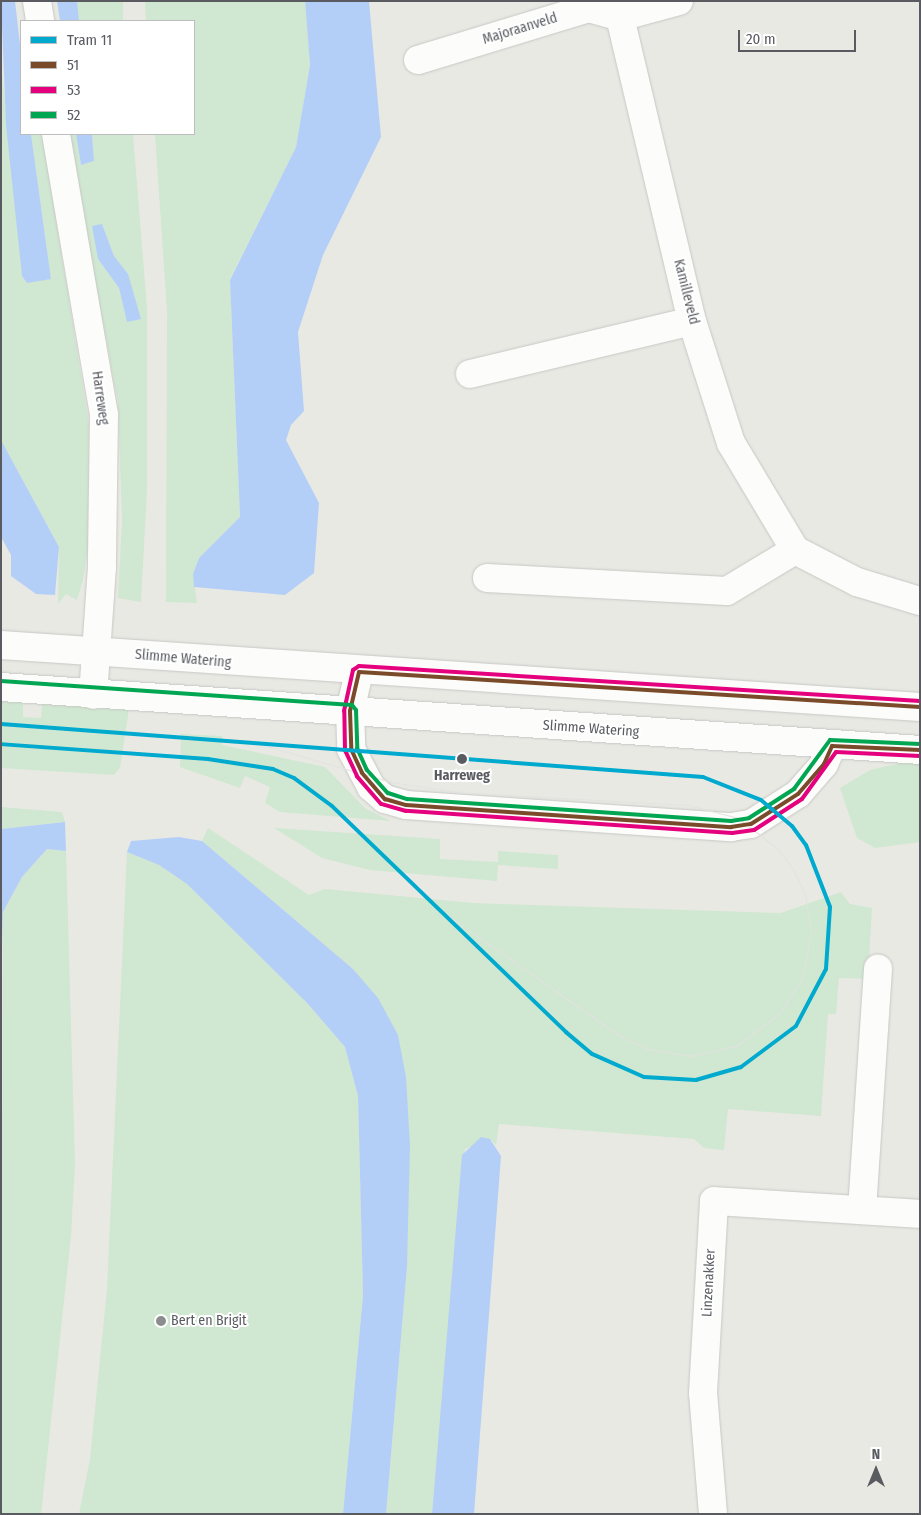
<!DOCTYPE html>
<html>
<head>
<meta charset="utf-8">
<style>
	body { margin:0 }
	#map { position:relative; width:921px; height:1515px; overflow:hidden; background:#e9e9e3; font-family:"Fira Sans Condensed",sans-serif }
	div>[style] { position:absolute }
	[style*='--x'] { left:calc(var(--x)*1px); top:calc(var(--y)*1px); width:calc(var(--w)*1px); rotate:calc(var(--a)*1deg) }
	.green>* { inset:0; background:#d0e7d1; transform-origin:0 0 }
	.water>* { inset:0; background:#b4cff7 }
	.roads { filter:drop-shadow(0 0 1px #c6c7c5) drop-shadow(0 0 1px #c6c7c5) }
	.minor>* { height:28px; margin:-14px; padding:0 14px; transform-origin:14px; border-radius:14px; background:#fcfcfb }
	.tram>* { height:1px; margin:-0.5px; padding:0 0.5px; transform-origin:0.5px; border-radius:0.5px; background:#e2e2e1 }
	.bus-1>* { height:4px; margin:-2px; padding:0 2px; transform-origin:2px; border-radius:2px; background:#7a4b2a }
	.bus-2>* { height:4px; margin:-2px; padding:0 2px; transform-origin:2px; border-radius:2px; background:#e5007d }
	.bus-3>* { height:4px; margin:-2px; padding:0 2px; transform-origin:2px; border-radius:2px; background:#00a651 }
	.tram-1>* { height:4px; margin:-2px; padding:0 2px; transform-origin:2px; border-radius:2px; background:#00a9ce }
	.dots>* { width:14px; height:14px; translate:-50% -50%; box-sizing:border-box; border:2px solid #fff; border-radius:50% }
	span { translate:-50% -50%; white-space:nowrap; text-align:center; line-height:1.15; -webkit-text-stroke:4px #fff; paint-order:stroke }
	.street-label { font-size:14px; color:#595b61 }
	.stop-label { font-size:14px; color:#595b61; font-weight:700 }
	.poi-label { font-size:14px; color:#595b61 }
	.left { translate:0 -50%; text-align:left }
	.frame { position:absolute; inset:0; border:2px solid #595b61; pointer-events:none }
	.legend { position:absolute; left:20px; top:20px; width:175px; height:115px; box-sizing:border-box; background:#fff; border:1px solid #bdbdc0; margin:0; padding:6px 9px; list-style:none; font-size:15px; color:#595b61 }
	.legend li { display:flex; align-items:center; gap:10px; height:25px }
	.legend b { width:25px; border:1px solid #bdbdc0 }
	.north { position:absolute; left:851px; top:1445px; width:50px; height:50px; -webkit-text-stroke:4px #fff; paint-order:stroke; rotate:0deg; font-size:14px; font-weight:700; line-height:20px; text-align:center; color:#595b61 }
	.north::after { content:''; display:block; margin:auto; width:18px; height:22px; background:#595b61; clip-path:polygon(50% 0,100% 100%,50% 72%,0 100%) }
	.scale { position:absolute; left:738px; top:30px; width:118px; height:22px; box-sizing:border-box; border:2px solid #595b61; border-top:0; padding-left:6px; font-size:15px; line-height:18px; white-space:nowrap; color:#595b61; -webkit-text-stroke:4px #fff; paint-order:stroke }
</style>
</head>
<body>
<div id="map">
	<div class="green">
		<i style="left:77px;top:1px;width:46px;height:20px"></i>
		<i style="clip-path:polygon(145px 1px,305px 1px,310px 65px,296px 147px,230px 279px,240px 517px,199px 558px,193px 574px,197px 603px,166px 602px,167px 312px,155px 134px,194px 134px,194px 21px,146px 21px)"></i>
		<i style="clip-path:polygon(1px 62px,22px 276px,51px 279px,31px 134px,42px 134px,89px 424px,88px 548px,83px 580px,77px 600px,66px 594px,58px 604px,59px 547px,1px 440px)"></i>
		<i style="clip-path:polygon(evenodd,68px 134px,76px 134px,81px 165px,94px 161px,92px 134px,133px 134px,147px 308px,147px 490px,141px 602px,118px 598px,122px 520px,118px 403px,68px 134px,102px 224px,114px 256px,127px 322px,119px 288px,98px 259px,102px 224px)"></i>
		<i style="clip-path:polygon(1px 701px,23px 702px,23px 717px,41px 718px,42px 704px,129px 709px,120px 768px,114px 775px,1px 768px)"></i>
		<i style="clip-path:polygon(181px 734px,222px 736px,222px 745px,325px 767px,366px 809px,391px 821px,280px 812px,265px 803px,270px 787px,245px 776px,240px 788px,180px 767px)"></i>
		<i style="clip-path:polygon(905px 762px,920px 762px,920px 842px,875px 848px,857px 838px,840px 788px,870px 770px)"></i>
		<i style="clip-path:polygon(1px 807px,62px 812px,65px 822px,1px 829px)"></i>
		<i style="clip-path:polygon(208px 828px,309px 895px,325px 889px,473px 903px,781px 913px,841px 892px,850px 904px,872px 908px,868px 979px,839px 978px,836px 1014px,828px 1014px,821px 1116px,728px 1109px,724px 1150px,704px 1148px,694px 1139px,499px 1124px,496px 1145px,490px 1139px,465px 1149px,432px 1514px,386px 1514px,407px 1267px,406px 1077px,353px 969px,202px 841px)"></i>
		<i style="clip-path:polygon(274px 828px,440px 839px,440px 859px,498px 862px,498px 851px,558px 855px,558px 869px,498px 865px,497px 881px,370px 870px,322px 858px)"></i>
		<i style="clip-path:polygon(47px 849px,66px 851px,75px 1163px,71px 1236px,41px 1514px,1px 1514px,3px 912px,22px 877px)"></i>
		<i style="clip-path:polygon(127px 852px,159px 865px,187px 884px,308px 1004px,345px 1047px,358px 1096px,363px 1295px,343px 1514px,79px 1514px,90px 1459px,107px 1289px)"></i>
	</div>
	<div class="water">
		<i style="clip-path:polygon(1px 1px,15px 1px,21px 53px,21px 134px,31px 134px,51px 279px,27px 283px,22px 276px,6px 125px)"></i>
		<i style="clip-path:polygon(57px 1px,77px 1px,79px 21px,60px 21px)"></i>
		<i style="clip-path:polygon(305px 1px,369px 1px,381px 137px,323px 255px,298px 332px,304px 411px,291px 425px,286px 440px,319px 503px,314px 573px,285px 595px,194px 587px,193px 574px,199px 558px,240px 517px,230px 280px,296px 147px,310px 65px)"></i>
		<i style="clip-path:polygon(76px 134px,92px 134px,94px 161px,81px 165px)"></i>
		<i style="clip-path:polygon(102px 224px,114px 256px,128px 274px,141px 319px,127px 322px,119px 288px,98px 259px,92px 226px)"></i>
		<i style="clip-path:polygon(1px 440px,59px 547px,55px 595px,36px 594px,11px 576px,11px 555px,1px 537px)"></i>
		<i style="clip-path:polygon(65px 822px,66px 851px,47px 849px,22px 877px,3px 912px,1px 984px,1px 829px)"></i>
		<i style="clip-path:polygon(179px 837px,202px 841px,353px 969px,378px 998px,398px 1035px,406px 1077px,410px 1145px,407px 1267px,386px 1514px,343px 1514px,363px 1295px,358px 1096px,345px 1047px,308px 1004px,187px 884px,159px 865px,127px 852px,131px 841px)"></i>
		<i style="clip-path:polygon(481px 1137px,490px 1139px,501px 1156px,474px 1514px,432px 1514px,462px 1155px)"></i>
	</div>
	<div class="roads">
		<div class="minor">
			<i style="--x:37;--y:1;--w:20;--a:81"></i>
			<i style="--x:620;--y:17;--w:312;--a:76.7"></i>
			<i style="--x:692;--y:321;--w:128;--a:72.3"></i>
			<i style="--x:731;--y:443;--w:125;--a:59.1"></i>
			<i style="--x:795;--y:550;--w:70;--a:27.3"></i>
			<i style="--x:857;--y:582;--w:66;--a:16.8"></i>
			<i style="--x:418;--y:60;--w:179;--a:-16.9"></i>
			<i style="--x:589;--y:8;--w:32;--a:16"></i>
			<i style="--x:620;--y:17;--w:61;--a:-15.2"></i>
			<i style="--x:56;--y:134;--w:285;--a:80.3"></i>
			<i style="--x:104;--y:415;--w:152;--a:90.8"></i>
			<i style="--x:102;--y:567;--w:128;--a:94"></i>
			<i style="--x:470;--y:374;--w:228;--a:-13.4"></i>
			<i style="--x:487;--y:578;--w:240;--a:3.1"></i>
			<i style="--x:727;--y:591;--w:79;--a:-31.1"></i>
			<i style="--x:1;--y:645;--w:921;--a:3.86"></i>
			<i style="--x:359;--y:672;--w:40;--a:103"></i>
			<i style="--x:350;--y:711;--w:38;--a:88"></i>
			<i style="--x:351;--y:749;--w:43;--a:62.2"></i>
			<i style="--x:371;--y:787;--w:18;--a:41"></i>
			<i style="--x:385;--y:799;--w:22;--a:16"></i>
			<i style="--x:406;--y:805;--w:326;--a:3.9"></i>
			<i style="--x:731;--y:827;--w:20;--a:-9"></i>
			<i style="--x:751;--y:824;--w:56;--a:-32.6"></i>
			<i style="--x:798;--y:794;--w:40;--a:-49"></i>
			<i style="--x:824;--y:764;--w:20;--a:-66"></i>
			<i style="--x:1;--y:687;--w:921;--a:3.92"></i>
			<i style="--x:862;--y:1210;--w:242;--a:-86.2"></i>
			<i style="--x:713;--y:1514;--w:121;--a:-94.7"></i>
			<i style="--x:703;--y:1393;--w:192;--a:-86.7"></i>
			<i style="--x:714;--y:1201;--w:206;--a:3.6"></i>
		</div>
	</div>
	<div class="tram">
		<i style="--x:249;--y:741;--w:148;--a:16.1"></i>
		<i style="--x:391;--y:782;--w:66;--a:8.7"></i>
		<i style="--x:456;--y:792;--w:232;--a:3.2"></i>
		<i style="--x:688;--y:805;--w:52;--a:14.6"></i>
		<i style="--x:738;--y:818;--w:51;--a:37.8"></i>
		<i style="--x:778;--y:849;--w:25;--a:53"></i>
		<i style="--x:793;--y:869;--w:28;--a:64"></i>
		<i style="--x:805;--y:894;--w:36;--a:81"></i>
		<i style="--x:811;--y:930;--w:48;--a:99.7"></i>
		<i style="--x:803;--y:977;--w:43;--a:122.6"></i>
		<i style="--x:780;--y:1013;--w:55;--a:143.1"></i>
		<i style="--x:736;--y:1046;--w:47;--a:167.7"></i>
		<i style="--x:690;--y:1056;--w:44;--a:-170.8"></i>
		<i style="--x:647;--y:1049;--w:30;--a:-154"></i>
		<i style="--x:620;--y:1036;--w:220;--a:-145"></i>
	</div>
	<div class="bus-1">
		<i style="--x:920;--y:707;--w:562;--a:-176.43"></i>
		<i style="--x:359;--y:672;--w:40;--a:103"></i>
		<i style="--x:350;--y:711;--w:38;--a:88"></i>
		<i style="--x:351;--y:749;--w:26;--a:65"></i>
		<i style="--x:362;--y:773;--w:35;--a:49"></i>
		<i style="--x:385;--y:799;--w:22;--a:16"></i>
		<i style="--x:406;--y:805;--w:326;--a:3.9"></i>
		<i style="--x:731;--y:827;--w:20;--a:-9"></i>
		<i style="--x:751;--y:824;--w:56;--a:-32.6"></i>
		<i style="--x:798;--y:794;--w:40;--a:-49"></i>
		<i style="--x:824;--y:764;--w:20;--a:-66"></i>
		<i style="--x:832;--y:746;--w:88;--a:2.6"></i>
	</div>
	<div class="bus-2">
		<i style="--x:920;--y:756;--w:84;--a:-177.3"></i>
		<i style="--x:836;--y:752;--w:58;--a:125.9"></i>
		<i style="--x:802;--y:799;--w:57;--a:147.1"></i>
		<i style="--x:754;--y:830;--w:22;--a:172"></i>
		<i style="--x:732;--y:833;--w:327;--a:-176.1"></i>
		<i style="--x:406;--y:811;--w:26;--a:-164"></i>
		<i style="--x:381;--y:804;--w:37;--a:-131"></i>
		<i style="--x:357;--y:776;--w:29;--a:-115"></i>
		<i style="--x:345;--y:750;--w:39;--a:-91"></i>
		<i style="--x:344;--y:711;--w:42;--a:-77.6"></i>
		<i style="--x:353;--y:670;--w:7;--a:-34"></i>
		<i style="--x:359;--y:666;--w:562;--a:3.57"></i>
	</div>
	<div class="bus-3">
		<i style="--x:1;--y:681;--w:352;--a:3.9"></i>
		<i style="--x:352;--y:705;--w:6;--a:51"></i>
		<i style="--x:356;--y:710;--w:38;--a:88"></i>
		<i style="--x:357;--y:748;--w:24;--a:66"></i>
		<i style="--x:367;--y:770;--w:31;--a:48"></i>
		<i style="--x:388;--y:793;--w:20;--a:18"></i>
		<i style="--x:407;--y:799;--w:325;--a:3.9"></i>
		<i style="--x:731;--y:821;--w:18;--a:-9"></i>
		<i style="--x:749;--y:818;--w:54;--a:-32.8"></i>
		<i style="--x:794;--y:789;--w:61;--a:-53.7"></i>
		<i style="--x:830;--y:740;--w:90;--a:2.5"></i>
	</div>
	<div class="tram-1">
		<i style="--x:1;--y:724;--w:704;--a:4.32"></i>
		<i style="--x:703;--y:777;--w:62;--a:21.6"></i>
		<i style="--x:761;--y:800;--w:40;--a:40"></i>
		<i style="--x:792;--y:826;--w:24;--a:54"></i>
		<i style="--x:806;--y:845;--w:66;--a:68.8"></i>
		<i style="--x:830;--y:907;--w:62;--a:93.7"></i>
		<i style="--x:826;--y:969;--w:64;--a:117.8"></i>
		<i style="--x:796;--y:1026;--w:69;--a:143.3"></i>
		<i style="--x:741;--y:1067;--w:47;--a:163.9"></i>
		<i style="--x:696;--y:1080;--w:52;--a:-176.7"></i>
		<i style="--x:644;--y:1077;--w:57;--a:-156.1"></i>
		<i style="--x:592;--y:1054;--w:34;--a:-140"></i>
		<i style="--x:566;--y:1032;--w:325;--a:-136"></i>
		<i style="--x:332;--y:806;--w:47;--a:-143.6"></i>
		<i style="--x:294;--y:778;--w:23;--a:-157"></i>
		<i style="--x:273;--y:769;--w:66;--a:-171.3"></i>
		<i style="--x:208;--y:759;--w:208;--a:-175.9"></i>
	</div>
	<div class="dots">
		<i style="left:462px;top:759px;background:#595b61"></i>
		<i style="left:161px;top:1321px;background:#8b8d8e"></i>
	</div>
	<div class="street-label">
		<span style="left:520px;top:29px;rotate:-17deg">Majoraanveld</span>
		<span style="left:686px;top:292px;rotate:76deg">Kamilleveld</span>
		<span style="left:100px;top:398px;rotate:82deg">Harreweg</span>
		<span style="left:183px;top:659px;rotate:5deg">Slimme Watering</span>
		<span style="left:591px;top:729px;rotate:4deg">Slimme Watering</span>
		<span style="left:709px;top:1283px;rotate:-87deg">Linzenakker</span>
	</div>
	<div class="stop-label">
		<span style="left:462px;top:776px">Harreweg</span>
	</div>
	<div class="poi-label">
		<span class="left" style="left:171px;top:1321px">Bert en Brigit</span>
	</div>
	<div class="frame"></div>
	<ul class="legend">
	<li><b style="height:6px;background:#00a9ce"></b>Tram 11</li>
	<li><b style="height:6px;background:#7a4b2a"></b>51</li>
	<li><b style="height:6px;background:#e5007d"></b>53</li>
	<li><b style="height:6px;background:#00a651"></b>52</li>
	</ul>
	<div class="north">N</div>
	<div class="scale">20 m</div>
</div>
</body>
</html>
